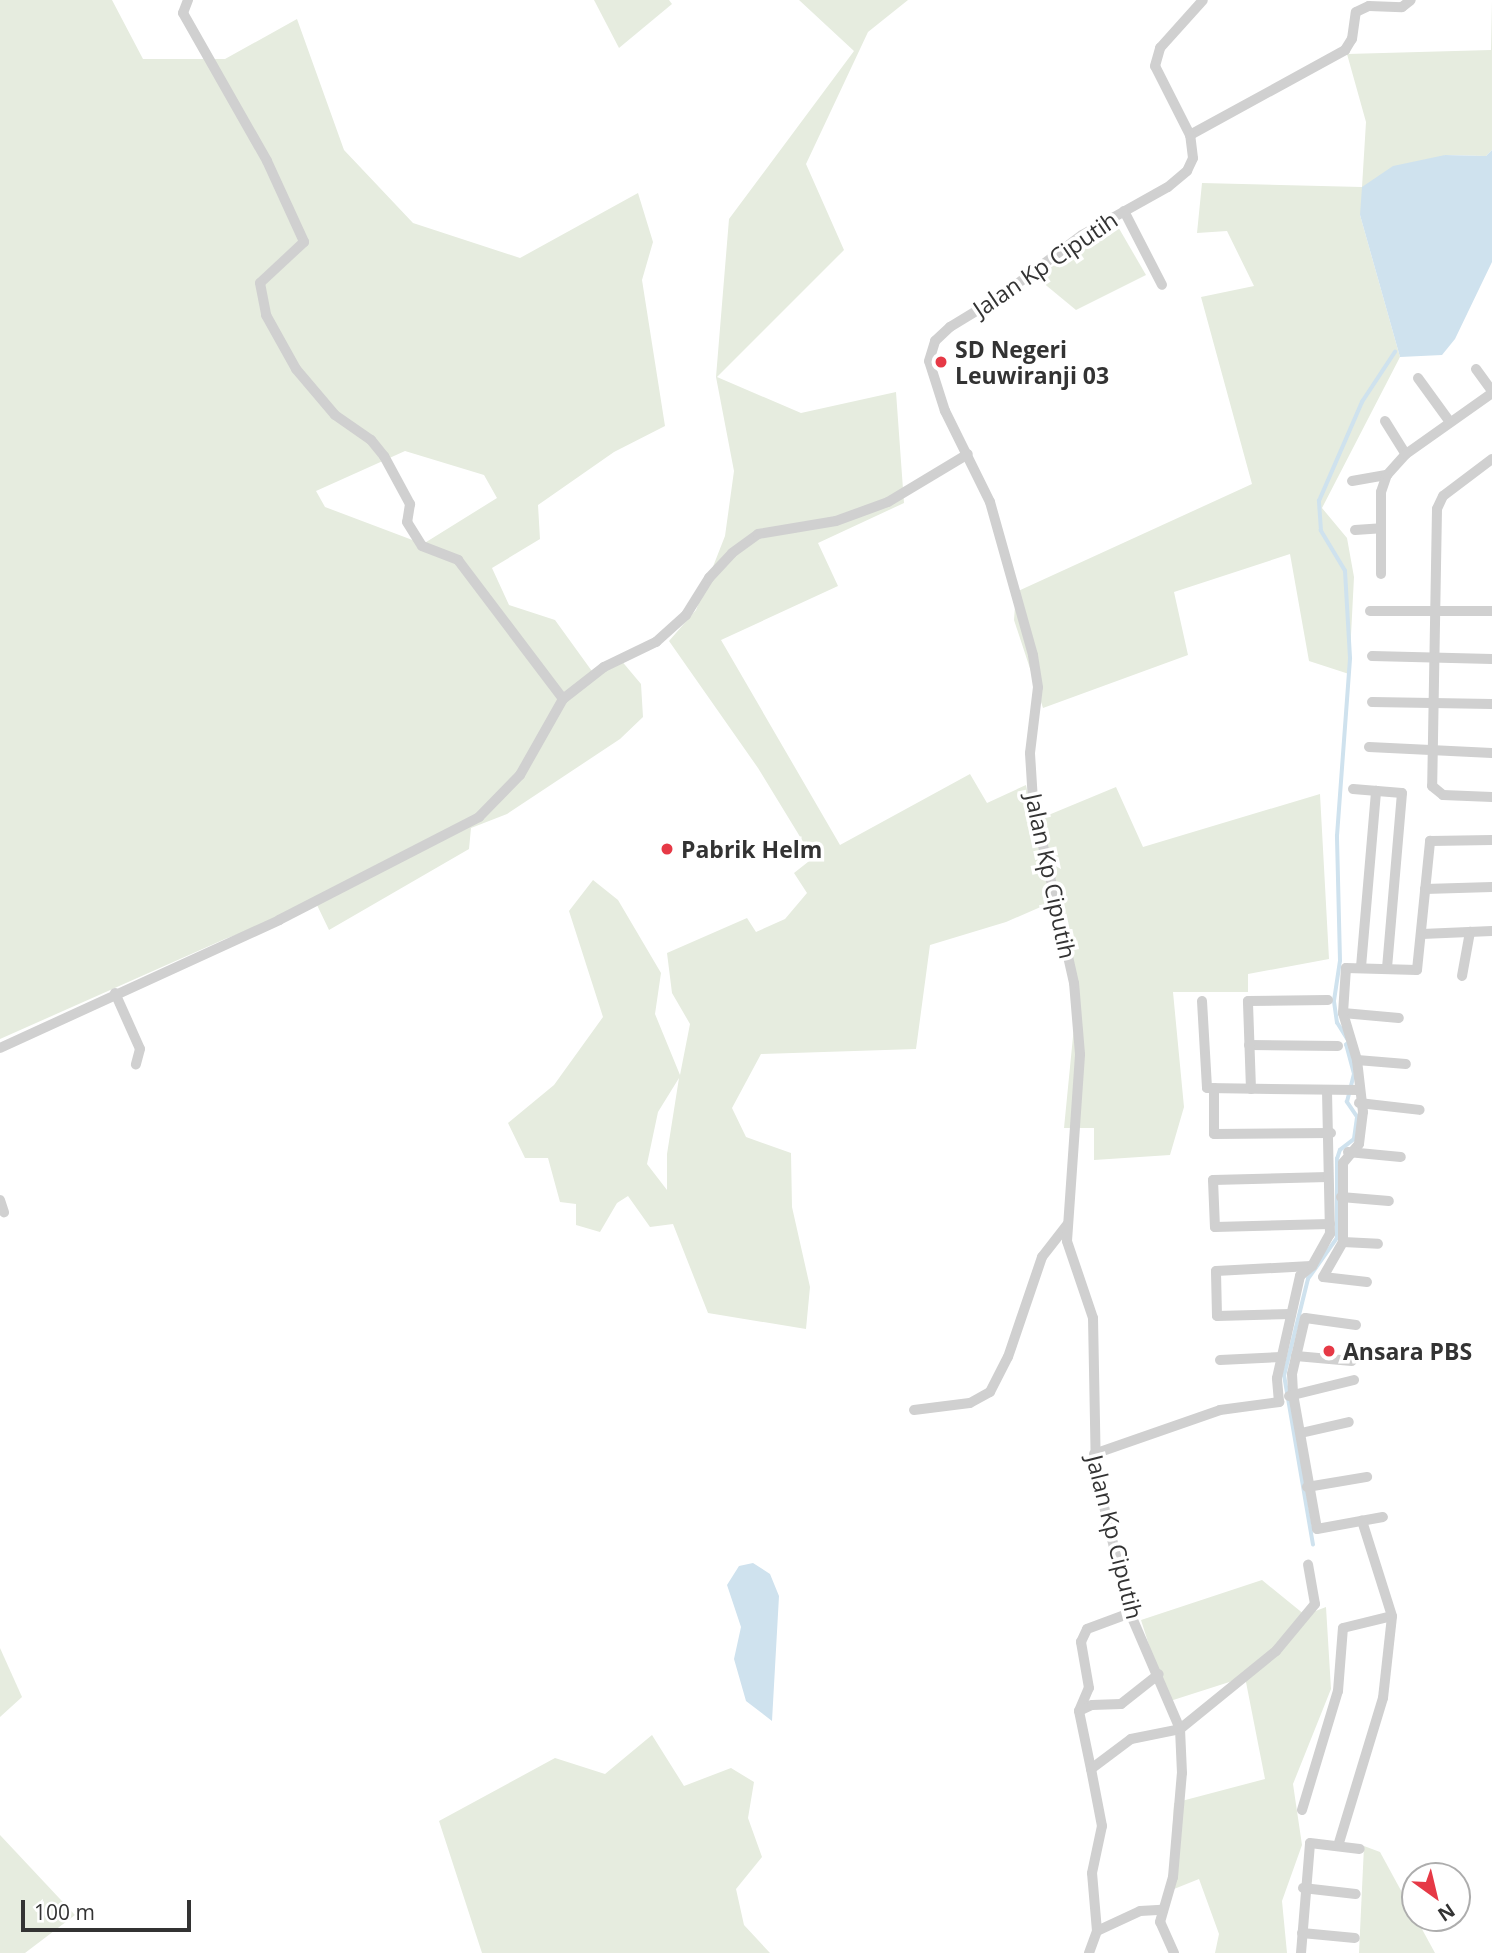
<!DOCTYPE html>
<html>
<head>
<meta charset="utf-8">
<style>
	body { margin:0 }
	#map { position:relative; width:1492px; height:1953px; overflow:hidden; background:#fff; font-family:"Open Sans",sans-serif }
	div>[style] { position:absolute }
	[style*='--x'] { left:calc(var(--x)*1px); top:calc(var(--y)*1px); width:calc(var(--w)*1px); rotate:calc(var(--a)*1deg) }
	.green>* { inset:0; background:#e6ecdf }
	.water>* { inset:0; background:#cfe2ee }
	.stream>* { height:3.5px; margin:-1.75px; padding:0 1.75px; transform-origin:1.75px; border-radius:1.75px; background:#cfe2ee }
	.street>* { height:10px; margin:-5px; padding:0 5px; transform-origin:5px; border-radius:5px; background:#d0d0d0 }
	.dots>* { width:19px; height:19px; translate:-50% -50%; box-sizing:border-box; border:4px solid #fff; border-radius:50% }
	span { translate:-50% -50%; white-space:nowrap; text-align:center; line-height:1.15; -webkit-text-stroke:7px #fff; paint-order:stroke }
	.street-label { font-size:23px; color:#333 }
	.poi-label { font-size:23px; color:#333; font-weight:700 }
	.left { translate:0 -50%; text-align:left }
	.north { position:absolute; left:1401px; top:1862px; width:70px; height:70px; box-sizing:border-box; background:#fff; border:2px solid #adadad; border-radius:50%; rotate:146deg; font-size:19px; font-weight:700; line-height:28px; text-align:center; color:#333 }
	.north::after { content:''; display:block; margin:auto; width:24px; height:32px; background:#e63946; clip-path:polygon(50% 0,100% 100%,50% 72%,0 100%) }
	.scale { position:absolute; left:21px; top:1900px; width:170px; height:32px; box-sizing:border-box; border:4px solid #333; border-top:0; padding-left:9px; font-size:21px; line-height:24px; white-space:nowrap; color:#333; -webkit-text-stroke:5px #fff; paint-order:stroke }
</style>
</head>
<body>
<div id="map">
	<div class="green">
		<i style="clip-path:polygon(evenodd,0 0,112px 0,143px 59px,225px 59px,297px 19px,344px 150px,413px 223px,520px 258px,638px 193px,653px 242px,642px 280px,665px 426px,614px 452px,538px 505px,540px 539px,492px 568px,509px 605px,555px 620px,594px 674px,620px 659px,641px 684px,643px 717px,620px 739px,507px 814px,471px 828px,469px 849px,329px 930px,317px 905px,225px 939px,0 1039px,0 0,405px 451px,484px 475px,497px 498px,423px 544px,325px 507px,316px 491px,405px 451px)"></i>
		<i style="clip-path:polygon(594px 0,669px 0,672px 4px,619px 48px)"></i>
		<i style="clip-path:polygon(evenodd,799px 0,908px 0,868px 32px,806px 164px,844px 250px,717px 377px,801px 413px,896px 392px,904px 503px,818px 543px,838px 586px,721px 640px,840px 845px,970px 774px,987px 803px,1026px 785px,1034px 821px,1116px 787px,1143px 847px,1320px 794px,1329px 959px,1248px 974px,1248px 992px,1173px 992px,1184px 1107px,1170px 1155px,1094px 1160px,1094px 1128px,1064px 1128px,1076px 1006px,1052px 902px,1006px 922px,930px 945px,916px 1049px,761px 1054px,732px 1108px,746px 1137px,791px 1153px,792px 1207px,810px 1287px,806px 1329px,708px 1313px,673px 1224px,650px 1227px,628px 1196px,617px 1203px,600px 1232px,576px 1225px,576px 1204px,560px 1202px,548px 1158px,525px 1158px,508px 1123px,554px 1085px,603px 1017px,569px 911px,593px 880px,618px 900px,661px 973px,655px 1014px,680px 1075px,690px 1024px,672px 993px,667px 953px,747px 918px,756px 932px,785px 919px,807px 893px,794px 873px,813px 858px,758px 768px,669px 641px,696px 610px,725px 536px,734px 471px,716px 377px,729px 219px,854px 51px,799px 0,679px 1078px,667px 1154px,667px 1190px,647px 1164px,658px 1112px,679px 1078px)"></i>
		<i style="clip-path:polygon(1492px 0,1492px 150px,1486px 156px,1445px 155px,1360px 215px,1400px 357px,1322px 508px,1347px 538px,1354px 577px,1349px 674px,1309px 661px,1290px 554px,1174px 592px,1188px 655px,1043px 708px,1014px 620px,1016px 592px,1252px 484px,1201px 297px,1254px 286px,1227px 231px,1197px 233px,1202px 183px,1362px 187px,1366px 122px,1347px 54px,1491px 50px)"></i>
		<i style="clip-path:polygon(1117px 225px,1146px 275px,1076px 310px,1036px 277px)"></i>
		<i style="clip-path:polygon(1262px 1580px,1305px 1615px,1326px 1607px,1331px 1689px,1293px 1784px,1302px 1845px,1282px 1901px,1287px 1953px,1215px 1953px,1219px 1934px,1199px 1879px,1169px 1891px,1174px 1803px,1265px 1779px,1245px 1677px,1167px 1702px,1141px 1620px)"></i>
		<i style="clip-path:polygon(0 1648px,22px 1697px,0 1717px)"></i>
		<i style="clip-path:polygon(652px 1735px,684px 1786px,731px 1768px,754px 1782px,748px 1818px,762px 1857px,736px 1889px,744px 1925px,770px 1953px,482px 1953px,439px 1821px,555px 1758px,605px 1774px)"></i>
		<i style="clip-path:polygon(0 1835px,75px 1915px,25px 1953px,0 1953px)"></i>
		<i style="clip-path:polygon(1364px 1846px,1380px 1852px,1435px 1953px,1359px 1953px)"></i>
	</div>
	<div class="water">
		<i style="clip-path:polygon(1492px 150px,1492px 262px,1455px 339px,1442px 355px,1400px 357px,1360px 215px,1362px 187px,1393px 166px,1445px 155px,1486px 156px)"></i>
		<i style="clip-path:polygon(753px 1563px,770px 1574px,779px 1596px,772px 1721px,746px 1701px,734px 1659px,741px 1627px,727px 1585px,739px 1566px)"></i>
	</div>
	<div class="stream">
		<i style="--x:1351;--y:1086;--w:12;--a:-76"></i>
		<i style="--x:1354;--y:1074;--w:30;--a:-105"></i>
		<i style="--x:1346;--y:1045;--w:4;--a:-45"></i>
		<i style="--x:1349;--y:1042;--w:22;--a:-122"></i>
		<i style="--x:1337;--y:1023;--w:22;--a:-98"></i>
		<i style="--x:1334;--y:1001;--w:40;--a:-81.5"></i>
		<i style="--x:1340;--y:961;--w:125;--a:-91.4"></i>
		<i style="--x:1337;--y:836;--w:178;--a:-85.8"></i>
		<i style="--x:1350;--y:658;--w:87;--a:-93.3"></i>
		<i style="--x:1345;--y:571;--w:47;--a:-121"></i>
		<i style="--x:1321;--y:531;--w:30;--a:-94"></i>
		<i style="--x:1319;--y:501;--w:108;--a:-66.5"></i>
		<i style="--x:1362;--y:402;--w:60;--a:-56.6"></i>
		<i style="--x:1313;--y:1545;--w:171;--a:-99.7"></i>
		<i style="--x:1284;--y:1376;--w:100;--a:-76.1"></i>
		<i style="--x:1308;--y:1279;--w:50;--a:-54.7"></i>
		<i style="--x:1337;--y:1238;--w:79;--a:-90"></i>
		<i style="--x:1337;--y:1159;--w:9;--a:-72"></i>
		<i style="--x:1340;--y:1150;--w:18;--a:-38"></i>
		<i style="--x:1354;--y:1139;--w:22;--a:-82"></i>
		<i style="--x:1357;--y:1117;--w:18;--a:-124"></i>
		<i style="--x:1347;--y:1102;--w:8;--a:-76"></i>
	</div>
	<div class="street">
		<i style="--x:188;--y:0;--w:14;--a:111"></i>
		<i style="--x:183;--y:13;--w:170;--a:60.4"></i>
		<i style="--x:267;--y:161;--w:89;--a:65.4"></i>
		<i style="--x:304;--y:242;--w:60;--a:137"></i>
		<i style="--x:260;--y:283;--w:33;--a:79"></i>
		<i style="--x:266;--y:315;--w:62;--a:60.9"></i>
		<i style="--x:296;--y:369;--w:60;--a:49.7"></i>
		<i style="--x:335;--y:415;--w:44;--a:34.8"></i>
		<i style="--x:371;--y:440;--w:21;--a:51"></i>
		<i style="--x:384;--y:456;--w:55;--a:61.6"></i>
		<i style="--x:410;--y:504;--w:18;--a:99"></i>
		<i style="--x:407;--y:522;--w:28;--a:58"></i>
		<i style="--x:422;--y:546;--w:39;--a:21"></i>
		<i style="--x:458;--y:560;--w:174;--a:52.9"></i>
		<i style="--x:1190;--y:135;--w:177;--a:-28.7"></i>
		<i style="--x:1345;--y:50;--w:13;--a:-58"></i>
		<i style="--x:1352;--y:39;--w:27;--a:-82"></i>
		<i style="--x:1356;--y:12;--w:14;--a:-25"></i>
		<i style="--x:1369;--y:6;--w:33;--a:2"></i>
		<i style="--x:1402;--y:7;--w:11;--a:-38"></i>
		<i style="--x:1124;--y:211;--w:83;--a:62.8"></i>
		<i style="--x:1476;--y:369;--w:27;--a:54"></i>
		<i style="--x:1418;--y:378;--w:54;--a:54"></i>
		<i style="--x:1385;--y:421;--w:39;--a:58"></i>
		<i style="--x:1492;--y:459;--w:61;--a:142.9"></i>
		<i style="--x:1443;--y:496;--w:14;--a:115"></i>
		<i style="--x:1437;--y:509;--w:277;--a:91"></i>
		<i style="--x:1432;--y:786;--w:14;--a:39"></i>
		<i style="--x:1443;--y:795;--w:49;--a:2.3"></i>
		<i style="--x:1352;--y:481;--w:36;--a:-10"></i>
		<i style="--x:1355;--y:530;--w:26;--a:-4"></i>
		<i style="--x:1381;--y:574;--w:82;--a:-90"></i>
		<i style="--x:1381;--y:492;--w:18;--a:-71"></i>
		<i style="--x:1387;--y:475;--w:28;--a:-48"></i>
		<i style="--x:1406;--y:454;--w:105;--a:-35.3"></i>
		<i style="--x:1370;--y:611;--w:122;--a:0"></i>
		<i style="--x:1372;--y:656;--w:120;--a:1.4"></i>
		<i style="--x:1372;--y:702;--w:120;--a:1"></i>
		<i style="--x:1369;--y:747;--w:123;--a:2.8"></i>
		<i style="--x:1353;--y:789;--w:49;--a:4.7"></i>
		<i style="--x:1402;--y:793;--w:176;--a:94.9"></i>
		<i style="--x:1425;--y:889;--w:67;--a:-1.7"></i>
		<i style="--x:1422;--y:934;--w:70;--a:-2.5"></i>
		<i style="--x:1361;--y:967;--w:177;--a:-85.1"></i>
		<i style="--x:1462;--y:976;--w:45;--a:-79.7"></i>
		<i style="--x:115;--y:993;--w:61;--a:65.9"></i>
		<i style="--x:140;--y:1049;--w:16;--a:105"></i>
		<i style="--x:1202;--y:1001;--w:87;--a:86.7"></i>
		<i style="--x:1207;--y:1088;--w:151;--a:0.8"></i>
		<i style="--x:1343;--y:1013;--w:56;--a:5.1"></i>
		<i style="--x:1249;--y:1045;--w:89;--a:0.6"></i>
		<i style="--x:0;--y:1048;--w:307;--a:-24.6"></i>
		<i style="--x:279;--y:920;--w:225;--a:-27.2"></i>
		<i style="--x:479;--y:817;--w:59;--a:-45.7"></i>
		<i style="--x:520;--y:775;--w:87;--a:-60.5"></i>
		<i style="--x:563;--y:699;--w:52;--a:-38"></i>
		<i style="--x:604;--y:667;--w:58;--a:-25.7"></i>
		<i style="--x:656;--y:642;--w:40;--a:-42"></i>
		<i style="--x:686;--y:615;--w:44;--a:-58.1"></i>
		<i style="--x:709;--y:578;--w:34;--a:-47"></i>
		<i style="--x:732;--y:553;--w:32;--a:-36"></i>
		<i style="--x:758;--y:534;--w:79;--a:-9.5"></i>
		<i style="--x:836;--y:521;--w:55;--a:-20.1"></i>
		<i style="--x:888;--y:502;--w:93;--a:-31"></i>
		<i style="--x:1357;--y:1060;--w:49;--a:4.7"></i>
		<i style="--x:1214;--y:1088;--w:46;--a:90"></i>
		<i style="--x:1214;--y:1134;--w:117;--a:-0.5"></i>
		<i style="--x:1251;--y:1089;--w:88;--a:-92"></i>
		<i style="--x:1248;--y:1001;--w:80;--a:-0.7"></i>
		<i style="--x:1359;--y:1103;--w:61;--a:6.5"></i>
		<i style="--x:1348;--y:1152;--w:53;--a:5.4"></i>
		<i style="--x:1328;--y:1177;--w:115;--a:178.5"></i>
		<i style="--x:1213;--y:1180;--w:47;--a:87.6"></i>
		<i style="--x:1215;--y:1227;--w:115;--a:-1.5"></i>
		<i style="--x:1341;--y:1197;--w:48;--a:4.8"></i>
		<i style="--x:0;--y:1200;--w:13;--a:72"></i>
		<i style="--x:1343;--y:1242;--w:35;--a:3"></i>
		<i style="--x:1367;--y:1282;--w:44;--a:-173.5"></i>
		<i style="--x:1323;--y:1277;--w:40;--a:-60.3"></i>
		<i style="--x:1343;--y:1242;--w:79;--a:-90"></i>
		<i style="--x:1343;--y:1163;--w:25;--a:-50"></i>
		<i style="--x:1359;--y:1144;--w:32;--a:-83"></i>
		<i style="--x:1363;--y:1112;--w:52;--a:-96.6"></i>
		<i style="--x:1357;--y:1060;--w:49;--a:-106.6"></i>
		<i style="--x:1343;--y:1013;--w:45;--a:-86.2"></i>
		<i style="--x:1346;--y:968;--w:71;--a:1.6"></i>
		<i style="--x:1417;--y:970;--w:130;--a:-84.2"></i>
		<i style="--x:1430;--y:841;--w:62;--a:-0.9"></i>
		<i style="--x:1291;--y:1314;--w:74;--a:178.5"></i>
		<i style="--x:1217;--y:1316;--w:45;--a:-91.3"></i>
		<i style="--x:1216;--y:1271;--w:95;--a:-3"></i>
		<i style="--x:1356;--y:1325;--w:51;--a:-172.2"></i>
		<i style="--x:1305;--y:1318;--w:57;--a:103.1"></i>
		<i style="--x:1292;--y:1374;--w:20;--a:87"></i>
		<i style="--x:1293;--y:1394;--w:137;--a:79.9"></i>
		<i style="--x:1317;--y:1529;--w:67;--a:-10.3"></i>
		<i style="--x:1296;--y:1356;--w:56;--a:5.1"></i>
		<i style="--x:1220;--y:1360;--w:61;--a:-2.8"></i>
		<i style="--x:1289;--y:1396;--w:67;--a:-13.8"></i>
		<i style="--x:914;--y:1410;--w:56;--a:-7.1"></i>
		<i style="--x:970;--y:1403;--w:23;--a:-29"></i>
		<i style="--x:990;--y:1392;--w:39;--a:-63"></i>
		<i style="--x:1008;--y:1357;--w:106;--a:-71.2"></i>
		<i style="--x:1042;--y:1257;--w:41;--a:-52"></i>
		<i style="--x:1301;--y:1433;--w:49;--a:-12.9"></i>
		<i style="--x:1094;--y:1454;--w:133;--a:-19.2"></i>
		<i style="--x:1220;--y:1410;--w:60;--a:-7.7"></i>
		<i style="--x:1279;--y:1402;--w:24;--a:-95"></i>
		<i style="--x:1277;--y:1378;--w:105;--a:-77.3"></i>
		<i style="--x:1300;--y:1276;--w:16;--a:-40"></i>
		<i style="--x:1312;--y:1266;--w:37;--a:-61"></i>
		<i style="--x:1330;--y:1234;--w:144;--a:-91.2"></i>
		<i style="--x:1307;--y:1487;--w:61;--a:-9.5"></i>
		<i style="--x:1079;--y:1711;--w:25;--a:-67"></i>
		<i style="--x:1089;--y:1688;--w:47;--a:-99.9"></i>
		<i style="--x:1081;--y:1642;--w:14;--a:-65"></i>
		<i style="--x:1087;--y:1629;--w:46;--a:-20.4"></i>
		<i style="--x:1091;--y:1769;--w:59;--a:-101.7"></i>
		<i style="--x:1079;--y:1711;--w:14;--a:-25"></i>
		<i style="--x:1092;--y:1705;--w:29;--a:-2"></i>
		<i style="--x:1121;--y:1704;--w:48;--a:-38.3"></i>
		<i style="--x:1302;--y:1810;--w:124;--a:-73.2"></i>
		<i style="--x:1338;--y:1691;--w:63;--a:-85.5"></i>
		<i style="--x:1343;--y:1628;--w:50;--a:-13.8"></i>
		<i style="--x:1338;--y:1846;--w:155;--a:-73.1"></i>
		<i style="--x:1383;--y:1698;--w:82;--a:-83.7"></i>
		<i style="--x:1392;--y:1616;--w:100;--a:-107.5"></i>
		<i style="--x:1303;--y:1888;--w:53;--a:6.5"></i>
		<i style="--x:1097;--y:1931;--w:47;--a:-24.9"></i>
		<i style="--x:1140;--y:1911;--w:22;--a:-3"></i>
		<i style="--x:1302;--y:1933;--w:53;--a:5.4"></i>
		<i style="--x:1089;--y:1953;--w:23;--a:-70"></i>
		<i style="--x:1097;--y:1931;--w:58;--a:-94.9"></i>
		<i style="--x:1092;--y:1873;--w:48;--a:-78"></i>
		<i style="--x:1102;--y:1826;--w:58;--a:-100.9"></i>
		<i style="--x:1091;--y:1769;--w:50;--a:-36.9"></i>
		<i style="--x:1131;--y:1739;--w:50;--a:-11.5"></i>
		<i style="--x:1180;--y:1729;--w:124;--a:-39.1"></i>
		<i style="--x:1276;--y:1651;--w:61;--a:-50.3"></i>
		<i style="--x:1315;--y:1604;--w:40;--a:-100"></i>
		<i style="--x:1174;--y:1953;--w:34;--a:-114"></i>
		<i style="--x:1160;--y:1922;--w:47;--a:-73.9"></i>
		<i style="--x:1173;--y:1877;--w:104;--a:-85.1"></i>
		<i style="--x:1182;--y:1773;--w:44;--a:-92.6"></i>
		<i style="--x:1180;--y:1729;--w:126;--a:-113.3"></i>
		<i style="--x:1130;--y:1613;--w:143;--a:-103.7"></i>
		<i style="--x:1096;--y:1474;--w:156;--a:-91.1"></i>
		<i style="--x:1093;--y:1318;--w:81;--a:-108.7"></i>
		<i style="--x:1067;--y:1241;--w:187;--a:-86"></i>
		<i style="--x:1080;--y:1054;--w:71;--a:-94.8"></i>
		<i style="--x:1074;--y:983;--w:187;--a:-102.7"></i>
		<i style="--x:1033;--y:801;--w:48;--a:-93.6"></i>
		<i style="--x:1030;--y:753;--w:66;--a:-83.1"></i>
		<i style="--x:1038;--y:687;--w:32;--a:-99"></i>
		<i style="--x:1033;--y:655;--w:159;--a:-105.7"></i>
		<i style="--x:990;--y:502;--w:102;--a:-116.3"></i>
		<i style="--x:945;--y:411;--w:52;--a:-107.7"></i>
		<i style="--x:929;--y:361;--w:21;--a:-73"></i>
		<i style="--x:935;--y:341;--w:21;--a:-43"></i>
		<i style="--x:950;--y:327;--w:60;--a:-31.3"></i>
		<i style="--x:1001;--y:296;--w:101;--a:-37"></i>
		<i style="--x:1082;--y:235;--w:98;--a:-29.2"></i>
		<i style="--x:1168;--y:187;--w:25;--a:-40"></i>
		<i style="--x:1187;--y:171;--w:14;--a:-65"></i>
		<i style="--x:1193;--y:158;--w:23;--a:-97"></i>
		<i style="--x:1190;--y:135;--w:77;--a:-116.9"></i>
		<i style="--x:1155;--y:66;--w:19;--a:-74"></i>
		<i style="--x:1160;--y:48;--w:64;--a:-48.1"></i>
		<i style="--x:1301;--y:1953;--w:110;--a:-85.3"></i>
		<i style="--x:1310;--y:1843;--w:50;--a:6.8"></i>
	</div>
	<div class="dots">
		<i style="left:941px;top:362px;background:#e63946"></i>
		<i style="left:667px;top:849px;background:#e63946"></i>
		<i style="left:1329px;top:1351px;background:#e63946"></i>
	</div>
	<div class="street-label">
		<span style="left:1045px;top:264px;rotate:-34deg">Jalan Kp Ciputih</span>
		<span style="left:1051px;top:876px;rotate:78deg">Jalan Kp Ciputih</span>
		<span style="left:1115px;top:1537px;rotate:76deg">Jalan Kp Ciputih</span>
	</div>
	<div class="poi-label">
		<span class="left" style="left:955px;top:362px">SD Negeri<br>Leuwiranji 03</span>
		<span class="left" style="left:681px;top:849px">Pabrik Helm</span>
		<span class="left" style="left:1343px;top:1351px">Ansara PBS</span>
	</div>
	<div class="north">N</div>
	<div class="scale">100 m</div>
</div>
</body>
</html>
